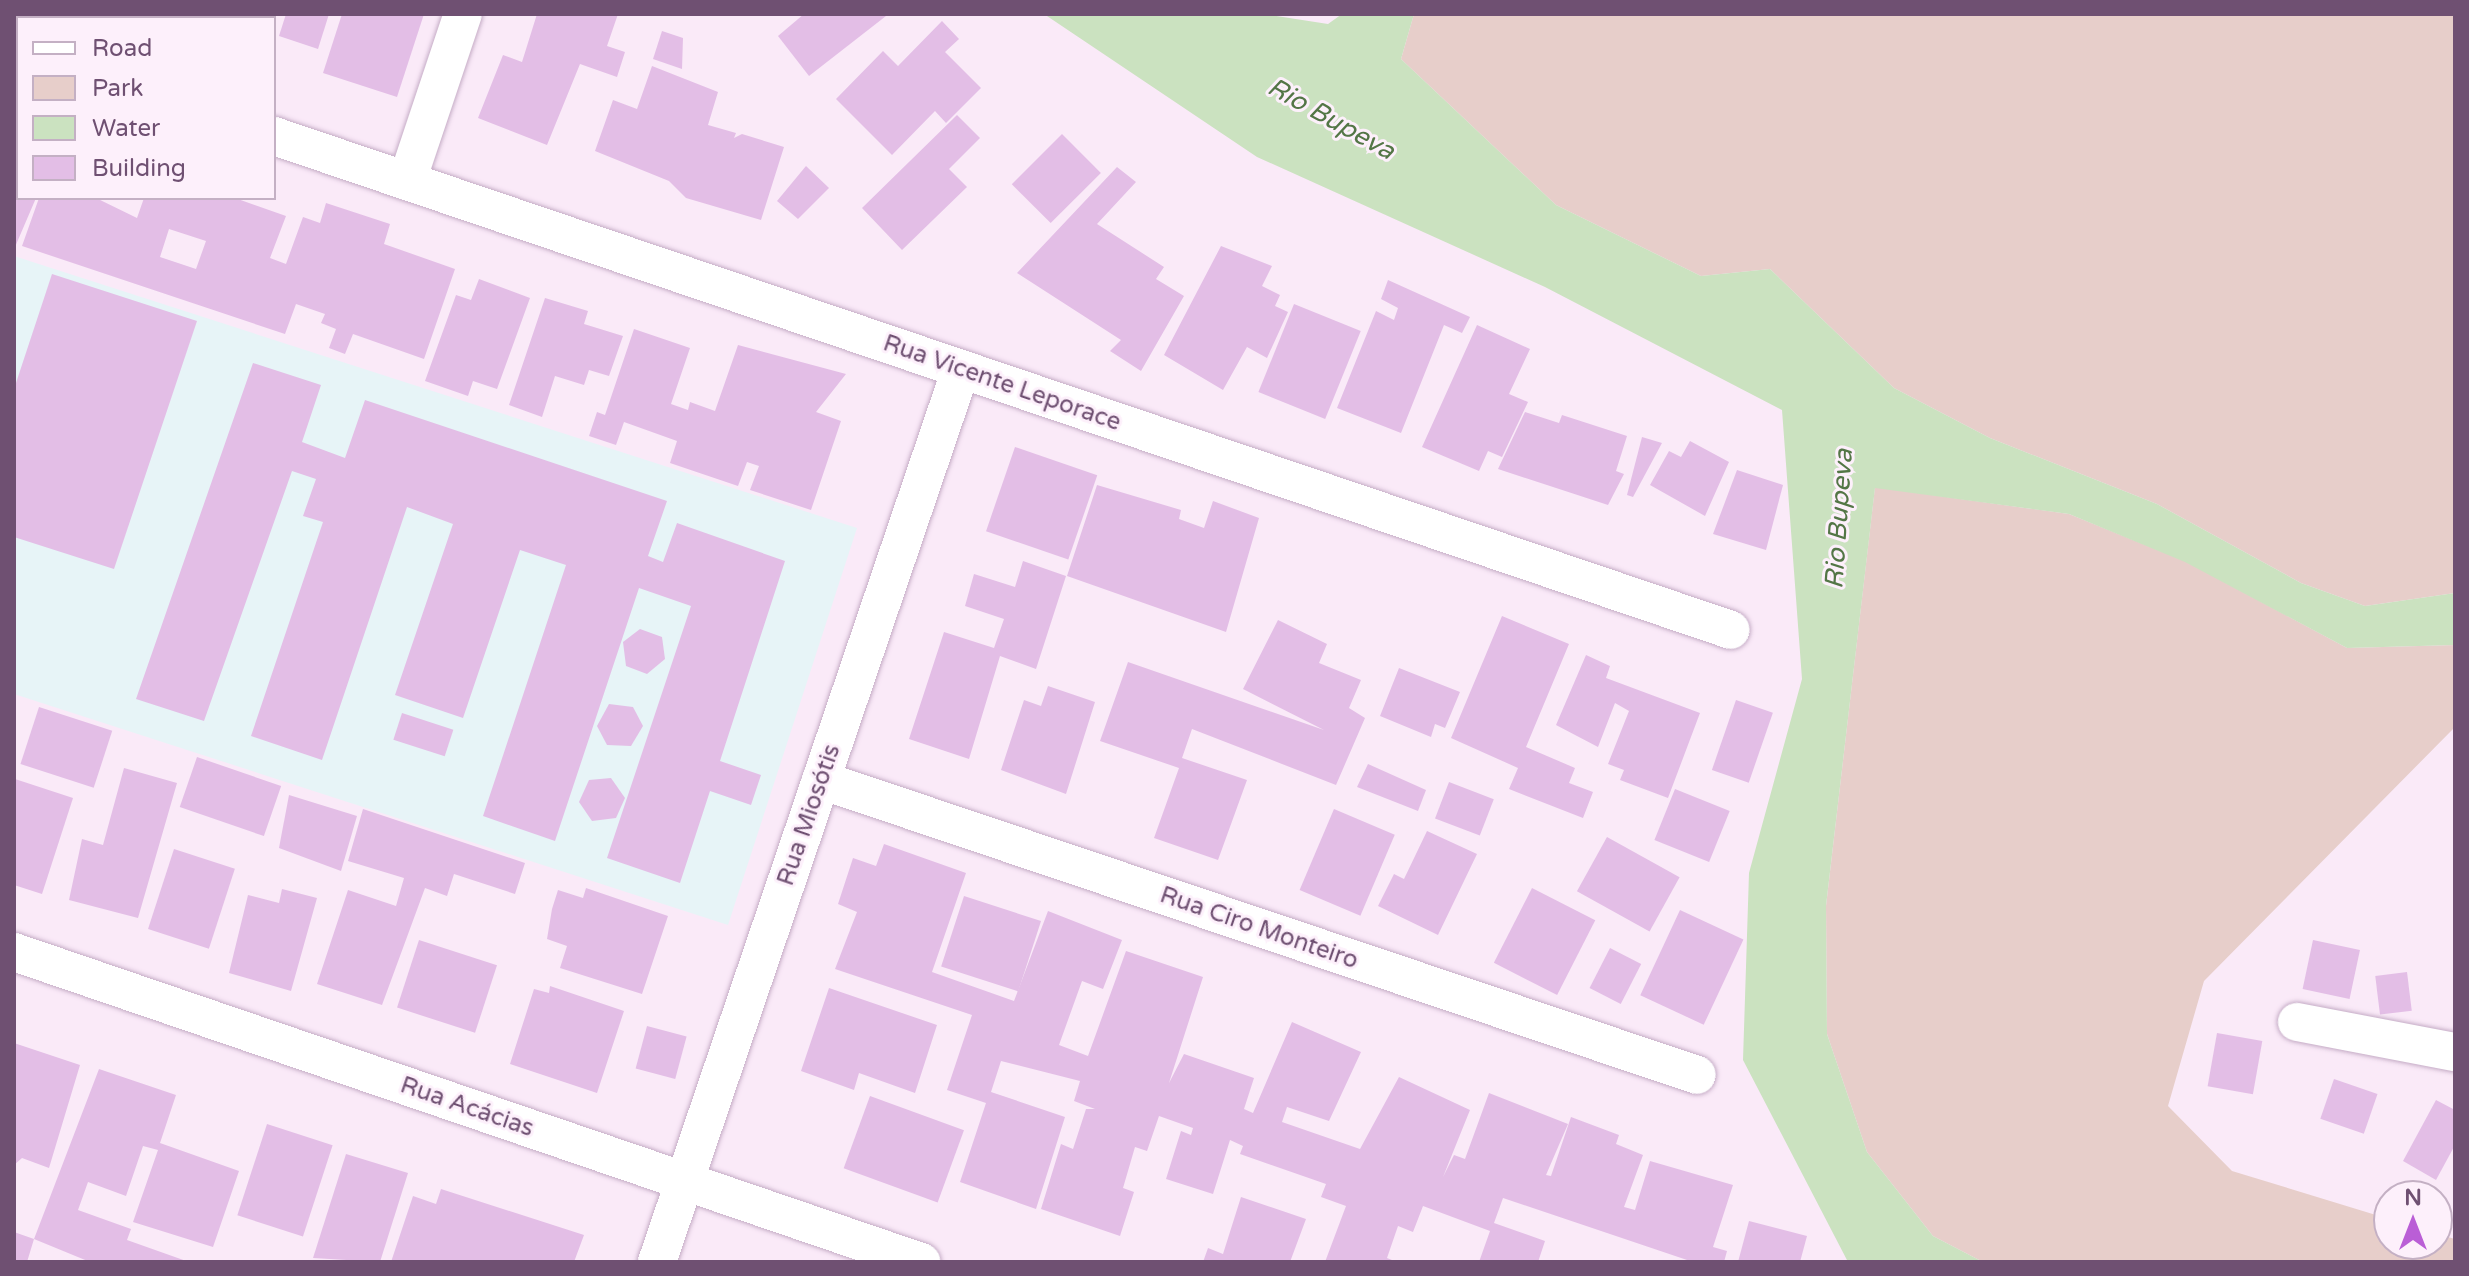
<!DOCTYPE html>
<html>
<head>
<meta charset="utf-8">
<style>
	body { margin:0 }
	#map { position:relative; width:2469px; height:1276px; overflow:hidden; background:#faeaf8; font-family:"Varela Round",sans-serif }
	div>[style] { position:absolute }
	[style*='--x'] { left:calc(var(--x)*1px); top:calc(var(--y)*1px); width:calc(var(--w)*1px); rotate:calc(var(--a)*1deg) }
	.education>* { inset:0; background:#e7f4f7 }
	.green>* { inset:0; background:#e7ceca }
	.water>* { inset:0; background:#cbe2c0 }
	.building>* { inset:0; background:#e3bee6; transform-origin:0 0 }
	.roads { filter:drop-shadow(0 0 2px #c5acc6) drop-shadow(0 0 2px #c5acc6) }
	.street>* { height:38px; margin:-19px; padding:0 19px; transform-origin:19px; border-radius:19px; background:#fff }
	span { translate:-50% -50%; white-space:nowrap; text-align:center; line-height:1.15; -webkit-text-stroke:6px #fdf0fb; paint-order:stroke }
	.street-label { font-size:24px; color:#6f5072 }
	.water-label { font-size:26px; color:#537646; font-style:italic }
	.frame { position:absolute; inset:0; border:16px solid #6f5072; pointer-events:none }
	.legend { position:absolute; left:16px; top:16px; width:260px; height:184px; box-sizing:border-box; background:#fdf0fb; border:2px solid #c4b0c4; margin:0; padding:10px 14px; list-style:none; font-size:24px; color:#6f5072 }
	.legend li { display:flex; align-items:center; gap:16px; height:40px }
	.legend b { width:40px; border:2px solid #c4b0c4 }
	.north { position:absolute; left:2373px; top:1180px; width:80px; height:80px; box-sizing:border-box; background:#fdf0fb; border:2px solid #c4b0c4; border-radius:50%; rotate:0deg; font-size:22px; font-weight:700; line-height:32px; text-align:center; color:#6f5072 }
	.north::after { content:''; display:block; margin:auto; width:28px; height:36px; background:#ba5ed6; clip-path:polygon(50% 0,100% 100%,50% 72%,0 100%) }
</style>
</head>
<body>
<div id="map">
	<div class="education">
		<i style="clip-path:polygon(14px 256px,857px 528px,728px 925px,14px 694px)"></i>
	</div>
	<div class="green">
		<i style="clip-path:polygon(1414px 14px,2455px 14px,2455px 593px,2365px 606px,2301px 583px,2157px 504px,1990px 438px,1894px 388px,1770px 269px,1701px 276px,1556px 205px,1401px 59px)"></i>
		<i style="clip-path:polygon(1875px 487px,2069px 514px,2185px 561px,2347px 648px,2455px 645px,2455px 727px,2204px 981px,2168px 1106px,2232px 1171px,2389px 1219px,2389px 1244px,2437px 1244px,2437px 1234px,2455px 1239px,2455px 1262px,1983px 1262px,1933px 1236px,1867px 1152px,1827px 1034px,1826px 906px)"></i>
	</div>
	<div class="water">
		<i style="clip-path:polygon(1044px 14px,1263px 14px,1328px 24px,1342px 14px,1414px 14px,1401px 59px,1556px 205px,1701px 276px,1770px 269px,1894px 388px,1990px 438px,2157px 504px,2301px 583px,2365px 606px,2455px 593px,2455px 645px,2347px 648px,2185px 562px,2069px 514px,1875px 488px,1826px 906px,1827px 1034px,1867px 1152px,1933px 1236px,1983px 1262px,1848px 1262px,1743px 1060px,1749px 873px,1802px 679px,1782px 410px,1545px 287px,1257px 157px)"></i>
	</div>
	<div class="building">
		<i style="clip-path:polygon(200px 14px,277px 14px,199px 18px)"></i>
		<i style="clip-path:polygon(286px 14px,329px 14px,318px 49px,279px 36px)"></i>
		<i style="clip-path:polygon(342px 14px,424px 14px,397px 97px,323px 73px)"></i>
		<i style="clip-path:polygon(537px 14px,618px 14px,607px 46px,625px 52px,617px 77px,580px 64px,547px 145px,478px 118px,503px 55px,522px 62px)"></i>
		<i style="clip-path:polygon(804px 14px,885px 14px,886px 16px,809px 76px,778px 36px)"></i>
		<i style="clip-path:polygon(942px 21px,959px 39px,945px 52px,981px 88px,946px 123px,935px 111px,892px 155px,836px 99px,883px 51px,898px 66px)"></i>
		<i style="clip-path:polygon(662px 31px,683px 38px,682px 69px,653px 59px)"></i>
		<i style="clip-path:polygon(652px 66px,718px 92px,708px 125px,736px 133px,734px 138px,742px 134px,784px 147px,761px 220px,686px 198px,669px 181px,595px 151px,613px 100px,637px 109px)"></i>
		<i style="clip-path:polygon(957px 115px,980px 138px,949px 169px,967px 187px,902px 250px,862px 208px)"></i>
		<i style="clip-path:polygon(14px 123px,18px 198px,36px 198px,15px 247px)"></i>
		<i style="left:1062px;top:134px;width:55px;height:71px;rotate:45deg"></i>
		<i style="clip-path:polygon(806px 166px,829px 188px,798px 219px,777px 201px)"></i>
		<i style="clip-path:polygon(1117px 167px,1136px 182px,1097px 224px,1164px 267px,1156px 279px,1184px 296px,1141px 371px,1110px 351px,1121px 340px,1017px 273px)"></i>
		<i style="clip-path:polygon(evenodd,39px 198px,96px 198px,137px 218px,144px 198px,235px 198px,286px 216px,270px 258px,286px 264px,303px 217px,320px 223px,326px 203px,390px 224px,384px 244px,455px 269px,424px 359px,353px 334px,345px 354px,329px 348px,336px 329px,321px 323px,325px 314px,296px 304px,285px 334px,22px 246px,39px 198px,169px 229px,206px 241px,196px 269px,160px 257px,169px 229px)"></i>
		<i style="clip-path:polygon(1221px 246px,1272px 266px,1262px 286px,1280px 295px,1275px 306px,1288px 312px,1267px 358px,1247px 347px,1223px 390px,1164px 355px)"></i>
		<i style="clip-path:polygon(52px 274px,197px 321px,114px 569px,14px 537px,14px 389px)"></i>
		<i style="clip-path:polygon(479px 279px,530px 298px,497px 389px,473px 381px,468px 396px,425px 381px,456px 295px,471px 300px)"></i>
		<i style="clip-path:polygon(1388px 280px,1470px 317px,1462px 333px,1444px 325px,1401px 433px,1337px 408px,1376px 311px,1394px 320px,1398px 308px,1381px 299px)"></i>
		<i style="clip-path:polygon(545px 298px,588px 311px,584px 324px,623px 336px,609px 376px,589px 370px,584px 385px,555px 376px,542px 417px,509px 405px)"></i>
		<i style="left:1294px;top:304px;width:72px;height:95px;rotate:22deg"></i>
		<i style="clip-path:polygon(1477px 325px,1530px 349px,1509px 394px,1528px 402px,1502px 457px,1488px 451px,1479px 471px,1422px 447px)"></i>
		<i style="clip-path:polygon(634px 329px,690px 348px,671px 404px,688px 410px,690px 402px,715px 411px,738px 345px,846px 374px,816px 412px,841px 421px,811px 510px,750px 490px,759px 466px,747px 462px,738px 486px,670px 463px,677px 441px,624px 422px,616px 445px,589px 436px,597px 412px,605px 415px)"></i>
		<i style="clip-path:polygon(253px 363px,321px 385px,302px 442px,345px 458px,365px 400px,667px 501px,648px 556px,663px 562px,677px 523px,785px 561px,720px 761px,761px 775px,751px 805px,710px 791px,680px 883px,607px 858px,691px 606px,639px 588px,555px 841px,483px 816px,566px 565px,520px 550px,463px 718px,395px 695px,453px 524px,407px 507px,322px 760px,251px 736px,323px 522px,303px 516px,316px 479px,292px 471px,204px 721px,136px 699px)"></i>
		<i style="clip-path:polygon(1525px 412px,1559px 423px,1562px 415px,1627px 436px,1616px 471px,1624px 474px,1608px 505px,1498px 469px)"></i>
		<i style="clip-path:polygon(1642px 437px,1662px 443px,1633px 497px,1627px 495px)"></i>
		<i style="clip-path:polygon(1690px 441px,1729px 462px,1705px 516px,1650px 485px,1669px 451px,1681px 457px)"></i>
		<i style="left:1015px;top:447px;width:87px;height:89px;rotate:19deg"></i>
		<i style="clip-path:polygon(1737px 470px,1783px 485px,1766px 550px,1713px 534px)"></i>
		<i style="clip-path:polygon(1097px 485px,1181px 510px,1179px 519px,1204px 528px,1213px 501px,1259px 518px,1226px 632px,1067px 576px)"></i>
		<i style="clip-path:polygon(1023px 561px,1066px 576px,1036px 669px,1000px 656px,969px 759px,909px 739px,944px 632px,994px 648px,1004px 619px,965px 606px,974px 574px,1015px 587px)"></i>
		<i style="clip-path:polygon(1502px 616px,1569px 644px,1526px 747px,1575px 768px,1569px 783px,1593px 792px,1583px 818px,1509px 789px,1518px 768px,1451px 738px)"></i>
		<i style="clip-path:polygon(1278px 620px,1327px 644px,1319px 663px,1361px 680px,1349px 708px,1365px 718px,1336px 785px,1192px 729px,1182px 758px,1247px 780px,1218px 860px,1154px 838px,1179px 768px,1100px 741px,1128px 662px,1324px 730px,1243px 689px)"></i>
		<i style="clip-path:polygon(640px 629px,662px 637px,665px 659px,647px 674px,626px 666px,623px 642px)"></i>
		<i style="clip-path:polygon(1586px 655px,1610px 666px,1606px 678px,1700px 713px,1668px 798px,1620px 780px,1624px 770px,1608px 764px,1629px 711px,1615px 703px,1598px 747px,1556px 725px)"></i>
		<i style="clip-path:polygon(1399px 668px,1460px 692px,1445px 728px,1435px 724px,1431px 737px,1380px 716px)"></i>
		<i style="clip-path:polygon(1048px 686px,1095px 702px,1066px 794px,1001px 770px,1024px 700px,1041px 706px)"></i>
		<i style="left:1736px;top:700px;width:39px;height:74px;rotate:19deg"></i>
		<i style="clip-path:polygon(609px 704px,633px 707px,643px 726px,631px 746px,607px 745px,597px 726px)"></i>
		<i style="left:39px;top:707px;width:77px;height:60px;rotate:18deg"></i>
		<i style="left:402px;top:713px;width:54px;height:28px;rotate:18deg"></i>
		<i style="left:197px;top:757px;width:89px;height:53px;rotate:19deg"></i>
		<i style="clip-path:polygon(1368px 764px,1426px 790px,1418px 811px,1357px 787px)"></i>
		<i style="clip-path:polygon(124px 768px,177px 783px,138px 918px,69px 900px,82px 839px,103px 845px)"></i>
		<i style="clip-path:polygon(611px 778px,625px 798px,616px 818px,592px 821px,579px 802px,589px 780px)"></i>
		<i style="clip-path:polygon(15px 779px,73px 798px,42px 894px,14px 885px)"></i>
		<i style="left:1449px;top:782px;width:48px;height:39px;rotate:21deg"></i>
		<i style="left:1675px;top:789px;width:59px;height:55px;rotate:22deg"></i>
		<i style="clip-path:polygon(289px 795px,357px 816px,341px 871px,279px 848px)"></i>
		<i style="clip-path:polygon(363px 809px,525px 863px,515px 894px,454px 874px,447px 896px,425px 888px,382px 1005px,317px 984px,348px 890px,396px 906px,404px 878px,348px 861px)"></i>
		<i style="left:1334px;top:809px;width:66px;height:88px;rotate:23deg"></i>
		<i style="clip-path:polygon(1427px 831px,1477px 854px,1438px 935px,1378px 906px,1394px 874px,1404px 879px)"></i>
		<i style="left:1607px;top:837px;width:83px;height:62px;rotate:29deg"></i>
		<i style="clip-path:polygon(884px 844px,966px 873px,932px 972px,1014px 1001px,1048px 911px,1122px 940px,1103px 989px,1082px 981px,1059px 1045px,1088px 1056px,1126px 951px,1203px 977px,1169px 1083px,1184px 1054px,1254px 1078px,1244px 1109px,1253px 1113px,1292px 1022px,1361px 1052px,1329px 1121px,1287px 1107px,1282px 1122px,1360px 1149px,1399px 1077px,1470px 1110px,1443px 1177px,1454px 1155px,1465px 1159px,1489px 1093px,1568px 1124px,1546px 1175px,1551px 1176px,1571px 1117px,1619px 1135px,1616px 1144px,1643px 1155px,1624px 1207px,1635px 1210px,1650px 1161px,1733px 1185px,1713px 1247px,1727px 1251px,1724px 1262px,1693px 1262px,1503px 1198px,1494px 1223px,1545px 1241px,1538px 1262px,1479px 1262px,1490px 1231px,1423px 1206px,1413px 1232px,1398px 1226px,1387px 1258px,1397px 1262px,1325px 1262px,1346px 1206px,1321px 1197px,1326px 1184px,1240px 1154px,1243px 1146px,1230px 1140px,1213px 1194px,1166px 1179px,1181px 1131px,1191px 1135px,1193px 1128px,1159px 1116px,1147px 1151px,1135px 1147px,1123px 1188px,1134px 1192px,1120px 1236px,1041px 1209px,1061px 1144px,1073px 1149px,1086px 1109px,1095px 1109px,1074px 1101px,1080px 1081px,1001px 1061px,991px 1092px,1065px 1117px,1036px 1209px,960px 1182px,986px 1103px,947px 1090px,972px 1015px,835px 969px,857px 912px,838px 904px,853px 858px,876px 866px)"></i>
		<i style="left:174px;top:849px;width:64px;height:84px;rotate:18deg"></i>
		<i style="clip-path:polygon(586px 888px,668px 916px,642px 994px,560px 968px,567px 946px,547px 939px,552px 909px,558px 890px,583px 898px)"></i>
		<i style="left:1532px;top:888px;width:71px;height:84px;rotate:27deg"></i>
		<i style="clip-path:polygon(282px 889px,317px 898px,291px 991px,229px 973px,248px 895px,279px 903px)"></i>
		<i style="left:964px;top:896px;width:81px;height:74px;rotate:18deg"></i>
		<i style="left:1680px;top:910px;width:70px;height:94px;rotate:25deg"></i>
		<i style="left:419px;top:940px;width:82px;height:71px;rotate:18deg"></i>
		<i style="left:2313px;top:940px;width:48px;height:50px;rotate:12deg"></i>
		<i style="left:1610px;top:948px;width:35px;height:45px;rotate:27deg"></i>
		<i style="left:2407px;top:972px;width:39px;height:32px;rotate:83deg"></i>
		<i style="clip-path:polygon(550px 986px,624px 1011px,597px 1093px,510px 1064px,534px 989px,549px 993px)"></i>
		<i style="clip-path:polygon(829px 988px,937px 1025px,915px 1093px,859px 1073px,854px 1090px,801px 1071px)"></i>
		<i style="left:647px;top:1026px;width:41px;height:44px;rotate:15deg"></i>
		<i style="left:2217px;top:1033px;width:46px;height:54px;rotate:10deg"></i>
		<i style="clip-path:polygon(14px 1043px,80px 1065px,49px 1168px,22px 1158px,14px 1165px)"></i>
		<i style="clip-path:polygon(99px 1069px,176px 1095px,160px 1143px,239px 1171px,213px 1247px,133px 1222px,158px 1150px,143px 1146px,126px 1196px,88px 1182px,78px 1210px,131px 1229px,127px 1240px,189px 1262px,90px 1262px,34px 1239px,27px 1262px,14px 1262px,14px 1232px,34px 1239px)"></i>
		<i style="left:2334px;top:1079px;width:46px;height:42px;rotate:19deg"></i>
		<i style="left:870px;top:1096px;width:100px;height:77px;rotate:20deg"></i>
		<i style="clip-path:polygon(2436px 1100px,2455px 1110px,2455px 1145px,2436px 1180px,2403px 1161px)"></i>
		<i style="left:267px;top:1124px;width:69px;height:96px;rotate:18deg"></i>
		<i style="clip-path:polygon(346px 1154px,408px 1173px,380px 1262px,313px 1258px)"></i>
		<i style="clip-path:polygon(441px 1189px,584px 1235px,574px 1262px,391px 1262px,413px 1196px,436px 1204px)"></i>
		<i style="clip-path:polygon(1241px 1197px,1306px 1219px,1290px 1262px,1203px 1262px,1208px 1248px,1223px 1254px)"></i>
		<i style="clip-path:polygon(1749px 1221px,1807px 1236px,1800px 1262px,1738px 1262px)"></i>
	</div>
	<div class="roads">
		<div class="street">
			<i style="--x:34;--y:18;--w:4;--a:-76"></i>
			<i style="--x:14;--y:48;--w:4;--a:14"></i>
			<i style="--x:274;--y:136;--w:1538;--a:18.73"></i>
			<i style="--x:407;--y:181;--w:176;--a:-71.5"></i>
			<i style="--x:821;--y:780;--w:924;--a:18.61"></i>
			<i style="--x:14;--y:952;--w:959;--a:18.87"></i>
			<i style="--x:2297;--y:1022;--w:161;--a:10.8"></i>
			<i style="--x:657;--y:1262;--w:943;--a:-71.2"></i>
		</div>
	</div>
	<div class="street-label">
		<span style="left:1002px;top:383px;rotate:19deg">Rua Vicente Leporace</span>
		<span style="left:809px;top:815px;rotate:-71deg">Rua Miosótis</span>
		<span style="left:1259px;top:928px;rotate:19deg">Rua Ciro Monteiro</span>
		<span style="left:467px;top:1107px;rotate:19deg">Rua Acácias</span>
	</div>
	<div class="water-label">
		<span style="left:1331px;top:119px;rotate:29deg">Rio Bupeva</span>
		<span style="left:1839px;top:519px;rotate:-86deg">Rio Bupeva</span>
	</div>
	<div class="frame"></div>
	<ul class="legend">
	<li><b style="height:10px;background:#fff"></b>Road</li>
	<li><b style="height:22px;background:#e7ceca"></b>Park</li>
	<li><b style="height:22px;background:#cbe2c0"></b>Water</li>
	<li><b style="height:22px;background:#e3bee6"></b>Building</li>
	</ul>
	<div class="north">N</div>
</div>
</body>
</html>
